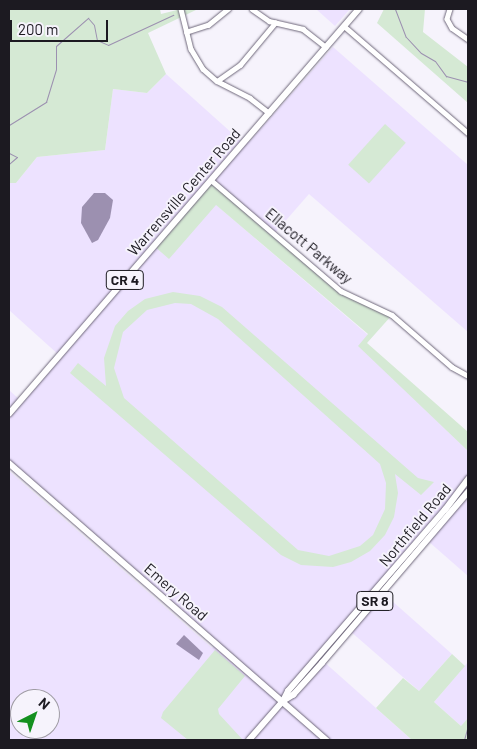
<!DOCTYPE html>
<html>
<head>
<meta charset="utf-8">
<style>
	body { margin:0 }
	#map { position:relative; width:477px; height:749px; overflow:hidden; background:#f6f3fc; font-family:Barlow,sans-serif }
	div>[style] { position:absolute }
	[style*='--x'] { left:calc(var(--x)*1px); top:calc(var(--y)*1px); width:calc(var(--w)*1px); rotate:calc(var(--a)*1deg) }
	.built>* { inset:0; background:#ede2ff }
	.green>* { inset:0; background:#d5e9d4; transform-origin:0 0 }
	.water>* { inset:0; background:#9c90b0 }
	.stream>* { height:1px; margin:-0.5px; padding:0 0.5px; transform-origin:0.5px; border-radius:0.5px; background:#9c90b0 }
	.roads { filter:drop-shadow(0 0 1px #6e677a) drop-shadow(0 0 1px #6e677a) }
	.minor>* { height:4.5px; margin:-2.25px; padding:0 2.25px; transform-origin:2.25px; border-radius:2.25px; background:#fff }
	.major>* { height:5.5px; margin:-2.75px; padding:0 2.75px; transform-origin:2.75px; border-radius:2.75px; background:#fff }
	span { translate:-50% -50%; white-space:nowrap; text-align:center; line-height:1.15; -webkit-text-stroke:4px #f6f3fc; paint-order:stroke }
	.shield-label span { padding:1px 4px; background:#f6f3fc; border:1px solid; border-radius:4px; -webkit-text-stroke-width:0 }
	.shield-label { font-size:14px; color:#1c1a21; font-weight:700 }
	.street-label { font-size:15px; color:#1c1a21 }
	.frame { position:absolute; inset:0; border:10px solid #1c1a21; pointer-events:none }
	.north { position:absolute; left:10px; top:689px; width:50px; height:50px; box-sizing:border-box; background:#f6f3fc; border:1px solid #9f9ca4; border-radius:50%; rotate:41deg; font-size:14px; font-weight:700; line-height:20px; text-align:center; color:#1c1a21 }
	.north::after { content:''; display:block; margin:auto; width:18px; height:22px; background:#14901f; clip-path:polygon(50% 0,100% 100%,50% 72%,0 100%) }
	.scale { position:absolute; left:10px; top:20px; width:98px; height:22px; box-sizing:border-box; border:2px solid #1c1a21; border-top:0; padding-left:6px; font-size:15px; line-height:18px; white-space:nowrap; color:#1c1a21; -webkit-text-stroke:4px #f6f3fc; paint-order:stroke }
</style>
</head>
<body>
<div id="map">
	<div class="built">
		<i style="clip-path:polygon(316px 9px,350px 9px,335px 26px)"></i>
		<i style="clip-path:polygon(evenodd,333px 47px,468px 165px,468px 332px,309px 194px,274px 234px,201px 192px,368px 335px,359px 346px,468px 451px,468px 576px,428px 541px,383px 593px,452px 654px,419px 691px,350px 631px,323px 661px,412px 740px,9px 740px,9px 471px,212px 648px,216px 644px,9px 463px,9px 390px,20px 400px,60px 356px,9px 310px,9px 183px,16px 183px,37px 157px,105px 150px,113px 89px,147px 93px,166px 74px,243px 143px,246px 139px,249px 142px,333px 47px,20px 699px,50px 699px,50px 729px,20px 729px,20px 699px)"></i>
		<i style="clip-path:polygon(468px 662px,468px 718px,461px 726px,434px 702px)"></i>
	</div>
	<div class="green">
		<i style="clip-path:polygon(9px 9px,160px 9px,161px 14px,181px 9px,198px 9px,148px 33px,166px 74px,147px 93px,113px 89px,105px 150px,37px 157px,16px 183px,9px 183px)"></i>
		<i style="clip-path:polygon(384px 9px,425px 9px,423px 32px,468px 67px,468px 103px,377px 23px)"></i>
		<i style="left:385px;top:124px;width:28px;height:55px;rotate:42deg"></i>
		<i style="clip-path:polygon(211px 180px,341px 291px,392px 315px,367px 343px,468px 432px,468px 451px,358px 346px,368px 334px,216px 205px,169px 259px,154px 246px)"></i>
		<i style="clip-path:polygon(evenodd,173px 292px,200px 296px,222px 307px,418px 478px,434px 482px,421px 495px,395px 474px,398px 493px,394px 517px,385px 535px,370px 551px,351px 562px,333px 567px,301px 565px,281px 555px,70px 373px,78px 363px,106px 386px,104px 358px,115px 326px,128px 311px,145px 299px,173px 292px,175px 303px,191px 304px,218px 319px,380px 464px,386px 483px,385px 509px,373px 535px,360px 546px,329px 556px,298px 550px,124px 398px,114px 368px,123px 332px,147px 310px,175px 303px)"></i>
		<i style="clip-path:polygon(215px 650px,245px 676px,218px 709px,219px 714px,243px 740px,188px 740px,161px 718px,163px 712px)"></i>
		<i style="clip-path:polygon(452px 654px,465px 666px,434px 702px,461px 726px,468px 718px,468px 740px,412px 740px,376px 708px,403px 678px,419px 691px)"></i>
	</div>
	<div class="water">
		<i style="clip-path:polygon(94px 193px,105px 193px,113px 200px,110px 218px,98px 240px,92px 243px,81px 223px,82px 207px)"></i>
		<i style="clip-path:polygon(184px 635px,203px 653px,199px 660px,176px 644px)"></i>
	</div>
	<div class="stream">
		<i style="--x:395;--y:9;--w:30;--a:69"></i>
		<i style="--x:406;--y:37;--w:22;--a:47"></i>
		<i style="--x:421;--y:53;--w:16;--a:30"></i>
		<i style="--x:435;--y:61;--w:19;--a:54"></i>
		<i style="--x:446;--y:76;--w:23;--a:15"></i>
		<i style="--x:9;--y:125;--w:44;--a:-31.9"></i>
		<i style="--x:46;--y:102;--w:34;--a:-73"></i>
		<i style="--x:56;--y:69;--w:23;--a:-90"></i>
		<i style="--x:56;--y:46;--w:43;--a:-41.2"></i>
		<i style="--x:88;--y:18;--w:9;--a:49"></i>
		<i style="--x:94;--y:25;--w:15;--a:79"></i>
		<i style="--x:97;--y:40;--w:12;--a:24"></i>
		<i style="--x:108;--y:45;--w:72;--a:-24.8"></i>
		<i style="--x:9;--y:153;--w:9;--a:27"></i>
		<i style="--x:17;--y:157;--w:11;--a:139"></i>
		<i style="--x:464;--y:740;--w:16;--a:-75"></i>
	</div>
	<div class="roads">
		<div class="minor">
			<i style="--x:181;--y:9;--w:41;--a:76"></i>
			<i style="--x:191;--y:49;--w:23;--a:59"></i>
			<i style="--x:203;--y:69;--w:18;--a:41"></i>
			<i style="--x:217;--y:81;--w:37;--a:27"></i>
			<i style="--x:250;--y:98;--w:24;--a:38"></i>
			<i style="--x:252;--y:9;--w:21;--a:35"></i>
			<i style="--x:269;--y:21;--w:35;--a:13"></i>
			<i style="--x:303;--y:29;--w:29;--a:38"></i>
			<i style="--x:450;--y:9;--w:10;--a:107"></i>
			<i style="--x:447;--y:19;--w:10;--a:61"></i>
			<i style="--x:452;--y:28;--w:19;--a:35"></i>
			<i style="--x:344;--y:26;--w:164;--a:40.8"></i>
			<i style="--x:186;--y:32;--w:23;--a:-18"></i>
			<i style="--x:208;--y:25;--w:26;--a:-39"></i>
			<i style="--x:217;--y:81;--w:28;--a:-35"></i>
			<i style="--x:240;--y:65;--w:55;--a:-50.2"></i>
			<i style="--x:211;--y:180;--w:171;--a:40.5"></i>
			<i style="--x:341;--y:291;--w:56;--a:25.2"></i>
			<i style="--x:392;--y:315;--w:79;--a:40.9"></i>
			<i style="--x:452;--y:367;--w:18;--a:29"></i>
		</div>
		<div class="major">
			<i style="--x:9;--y:414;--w:535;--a:-49.17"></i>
			<i style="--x:9;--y:463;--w:422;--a:41.1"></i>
			<i style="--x:283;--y:701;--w:12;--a:-31"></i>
			<i style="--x:293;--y:695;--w:43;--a:-47.8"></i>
			<i style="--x:322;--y:663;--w:225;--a:-49.5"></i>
			<i style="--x:249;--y:740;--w:52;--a:-48.9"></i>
			<i style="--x:283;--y:701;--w:11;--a:-63"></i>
			<i style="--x:288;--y:691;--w:240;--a:-49.1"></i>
			<i style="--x:445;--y:510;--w:39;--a:-53"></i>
		</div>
	</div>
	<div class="shield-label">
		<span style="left:125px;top:280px">CR 4</span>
		<span style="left:375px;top:601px">SR 8</span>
	</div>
	<div class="street-label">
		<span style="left:184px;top:192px;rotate:-49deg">Warrensville Center Road</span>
		<span style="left:309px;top:246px;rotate:40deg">Ellacott Parkway</span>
		<span style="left:415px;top:525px;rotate:-50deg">Northfield Road</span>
		<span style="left:176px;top:592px;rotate:41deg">Emery Road</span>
	</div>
	<div class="frame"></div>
	<div class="north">N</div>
	<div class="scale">200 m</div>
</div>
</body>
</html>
